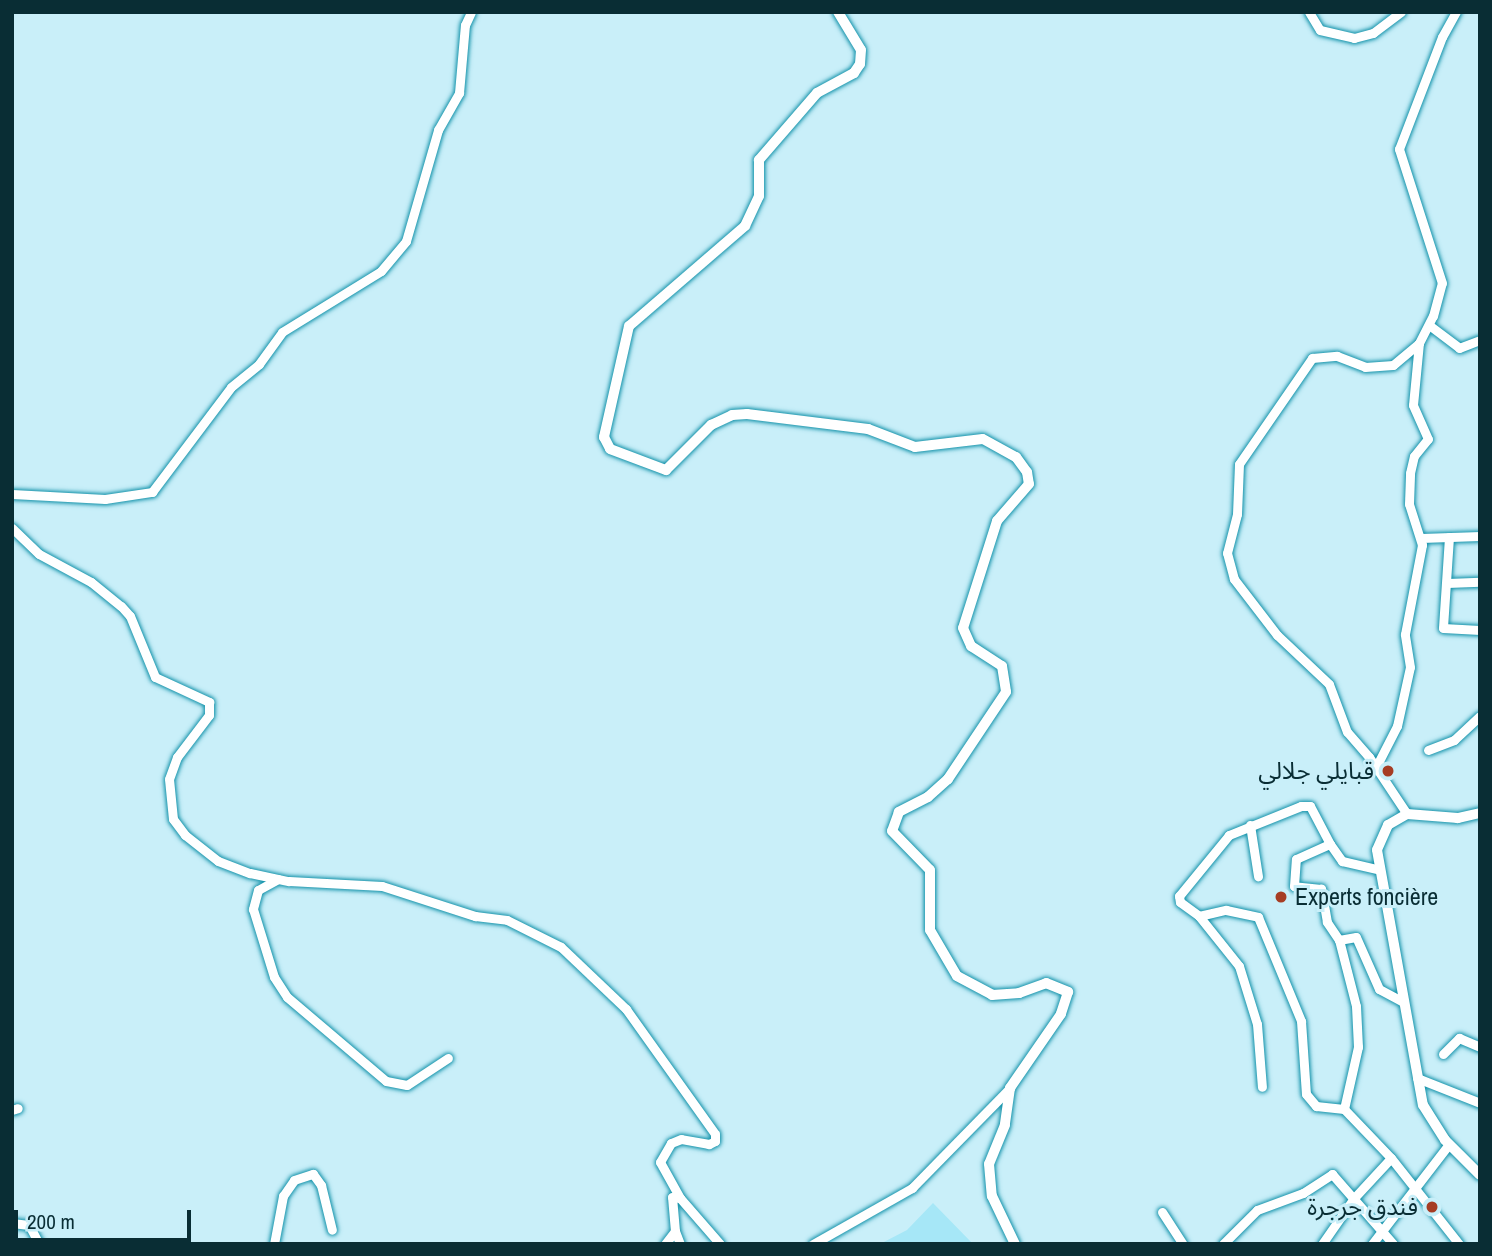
<!DOCTYPE html>
<html>
<head>
<meta charset="utf-8">
<style>
	body { margin:0 }
	#map { position:relative; width:1492px; height:1256px; overflow:hidden; background:#c9eff9; font-family:"Archivo Narrow","Noto Sans Arabic",sans-serif }
	div>[style] { position:absolute }
	[style*='--x'] { left:calc(var(--x)*1px); top:calc(var(--y)*1px); width:calc(var(--w)*1px); rotate:calc(var(--a)*1deg) }
	.built>* { inset:0; background:#a6e7f7 }
	.roads { filter:drop-shadow(0 0 2px #1392aa) drop-shadow(0 0 2px #1392aa) }
	.minor>* { height:9px; margin:-4.5px; padding:0 4.5px; transform-origin:4.5px; border-radius:4.5px; background:#fff }
	.major>* { height:10px; margin:-5px; padding:0 5px; transform-origin:5px; border-radius:5px; background:#fff }
	.dots>* { width:19px; height:19px; translate:-50% -50%; box-sizing:border-box; border:4px solid #c9eff9; border-radius:50% }
	span { translate:-50% -50%; white-space:nowrap; text-align:center; line-height:1.15; -webkit-text-stroke:6px #c9eff9; paint-order:stroke }
	.poi-label { font-size:24px; color:#092d34 }
	.right { translate:-100% -50%; text-align:right }
	.left { translate:0 -50%; text-align:left }
	.frame { position:absolute; inset:0; border:14px solid #092d34; pointer-events:none }
	.scale { position:absolute; left:14px; top:1210px; width:177px; height:32px; box-sizing:border-box; border:4px solid #092d34; border-top:0; padding-left:9px; font-size:21px; line-height:24px; white-space:nowrap; color:#092d34; -webkit-text-stroke:5px #c9eff9; paint-order:stroke }
</style>
</head>
<body>
<div id="map">
	<div class="built">
		<i style="clip-path:polygon(933px 1203px,973px 1244px,880px 1244px,907px 1230px)"></i>
	</div>
	<div class="roads">
		<div class="minor">
			<i style="--x:1309;--y:12;--w:21;--a:59"></i>
			<i style="--x:1320;--y:30;--w:35;--a:13"></i>
			<i style="--x:1354;--y:38;--w:20;--a:-15"></i>
			<i style="--x:1373;--y:33;--w:35;--a:-37"></i>
			<i style="--x:1429;--y:325;--w:38;--a:37"></i>
			<i style="--x:1459;--y:348;--w:22;--a:-21"></i>
			<i style="--x:12;--y:494;--w:93;--a:3.1"></i>
			<i style="--x:105;--y:499;--w:48;--a:-8.5"></i>
			<i style="--x:152;--y:492;--w:131;--a:-53"></i>
			<i style="--x:231;--y:387;--w:36;--a:-39"></i>
			<i style="--x:259;--y:364;--w:39;--a:-54"></i>
			<i style="--x:282;--y:332;--w:116;--a:-31.6"></i>
			<i style="--x:381;--y:271;--w:39;--a:-50"></i>
			<i style="--x:406;--y:241;--w:116;--a:-73.9"></i>
			<i style="--x:438;--y:130;--w:43;--a:-60.4"></i>
			<i style="--x:459;--y:93;--w:68;--a:-85"></i>
			<i style="--x:465;--y:25;--w:14;--a:-65"></i>
			<i style="--x:12;--y:528;--w:37;--a:44"></i>
			<i style="--x:39;--y:554;--w:59;--a:28.3"></i>
			<i style="--x:91;--y:582;--w:38;--a:39"></i>
			<i style="--x:121;--y:606;--w:13;--a:48"></i>
			<i style="--x:130;--y:616;--w:66;--a:67.7"></i>
			<i style="--x:155;--y:677;--w:60;--a:24.8"></i>
			<i style="--x:209;--y:702;--w:13;--a:90"></i>
			<i style="--x:209;--y:715;--w:53;--a:127.3"></i>
			<i style="--x:177;--y:757;--w:23;--a:110"></i>
			<i style="--x:169;--y:779;--w:40;--a:84.3"></i>
			<i style="--x:173;--y:819;--w:20;--a:53"></i>
			<i style="--x:185;--y:835;--w:42;--a:38.2"></i>
			<i style="--x:218;--y:861;--w:34;--a:21"></i>
			<i style="--x:250;--y:873;--w:40;--a:12"></i>
			<i style="--x:289;--y:881;--w:93;--a:3.1"></i>
			<i style="--x:382;--y:886;--w:98;--a:17.9"></i>
			<i style="--x:475;--y:916;--w:32;--a:7"></i>
			<i style="--x:507;--y:920;--w:60;--a:26.6"></i>
			<i style="--x:561;--y:947;--w:90;--a:43.6"></i>
			<i style="--x:626;--y:1009;--w:153;--a:54.5"></i>
			<i style="--x:715;--y:1134;--w:7;--a:90"></i>
			<i style="--x:715;--y:1141;--w:7;--a:153"></i>
			<i style="--x:709;--y:1144;--w:28;--a:-170"></i>
			<i style="--x:681;--y:1139;--w:11;--a:158"></i>
			<i style="--x:671;--y:1143;--w:22;--a:120"></i>
			<i style="--x:660;--y:1162;--w:41;--a:60.9"></i>
			<i style="--x:680;--y:1198;--w:61;--a:49"></i>
			<i style="--x:1449;--y:537;--w:91;--a:93.8"></i>
			<i style="--x:1443;--y:628;--w:37;--a:3"></i>
			<i style="--x:1421;--y:538;--w:59;--a:-1.9"></i>
			<i style="--x:1447;--y:583;--w:33;--a:-2"></i>
			<i style="--x:1428;--y:750;--w:28;--a:-21"></i>
			<i style="--x:1454;--y:740;--w:35;--a:-43"></i>
			<i style="--x:1376;--y:767;--w:46;--a:-62.9"></i>
			<i style="--x:1397;--y:726;--w:60;--a:-77.6"></i>
			<i style="--x:1410;--y:667;--w:33;--a:-99"></i>
			<i style="--x:1405;--y:634;--w:91;--a:-79.2"></i>
			<i style="--x:1422;--y:545;--w:43;--a:-107.6"></i>
			<i style="--x:1409;--y:504;--w:31;--a:-88"></i>
			<i style="--x:1410;--y:473;--w:17;--a:-77"></i>
			<i style="--x:1414;--y:456;--w:22;--a:-51"></i>
			<i style="--x:1428;--y:439;--w:37;--a:-114"></i>
			<i style="--x:1413;--y:405;--w:62;--a:-84.5"></i>
			<i style="--x:1407;--y:814;--w:69;--a:-123.7"></i>
			<i style="--x:1369;--y:757;--w:33;--a:-131"></i>
			<i style="--x:1347;--y:732;--w:51;--a:-110.6"></i>
			<i style="--x:1329;--y:684;--w:71;--a:-136.7"></i>
			<i style="--x:1277;--y:635;--w:71;--a:-127.5"></i>
			<i style="--x:1234;--y:579;--w:27;--a:-105"></i>
			<i style="--x:1227;--y:553;--w:40;--a:-75.6"></i>
			<i style="--x:1237;--y:514;--w:50;--a:-87.7"></i>
			<i style="--x:1239;--y:464;--w:129;--a:-55.4"></i>
			<i style="--x:1312;--y:358;--w:25;--a:-5"></i>
			<i style="--x:1337;--y:356;--w:30;--a:21"></i>
			<i style="--x:1365;--y:367;--w:28;--a:-4"></i>
			<i style="--x:1393;--y:365;--w:34;--a:-40"></i>
			<i style="--x:1419;--y:343;--w:30;--a:-63"></i>
			<i style="--x:1433;--y:316;--w:34;--a:-75"></i>
			<i style="--x:1442;--y:283;--w:141;--a:-107.8"></i>
			<i style="--x:1399;--y:149;--w:120;--a:-69"></i>
			<i style="--x:1442;--y:37;--w:29;--a:-61"></i>
			<i style="--x:1250;--y:825;--w:52;--a:81.1"></i>
			<i style="--x:1330;--y:844;--w:43;--a:-117.8"></i>
			<i style="--x:1310;--y:806;--w:9;--a:180"></i>
			<i style="--x:1301;--y:806;--w:78;--a:158.1"></i>
			<i style="--x:1229;--y:835;--w:79;--a:129.3"></i>
			<i style="--x:1179;--y:896;--w:6;--a:81"></i>
			<i style="--x:1180;--y:902;--w:24;--a:36"></i>
			<i style="--x:1199;--y:916;--w:28;--a:-13"></i>
			<i style="--x:1226;--y:910;--w:33;--a:12"></i>
			<i style="--x:1258;--y:917;--w:113;--a:67.5"></i>
			<i style="--x:1301;--y:1021;--w:73;--a:86.1"></i>
			<i style="--x:1306;--y:1094;--w:16;--a:50"></i>
			<i style="--x:1316;--y:1106;--w:28;--a:6"></i>
			<i style="--x:278;--y:879;--w:23;--a:151"></i>
			<i style="--x:258;--y:890;--w:20;--a:105"></i>
			<i style="--x:253;--y:909;--w:71;--a:72.8"></i>
			<i style="--x:274;--y:977;--w:24;--a:57"></i>
			<i style="--x:287;--y:997;--w:130;--a:40.3"></i>
			<i style="--x:386;--y:1081;--w:21;--a:11"></i>
			<i style="--x:407;--y:1085;--w:49;--a:-33.4"></i>
			<i style="--x:1199;--y:916;--w:64;--a:51.3"></i>
			<i style="--x:1239;--y:966;--w:61;--a:72.8"></i>
			<i style="--x:1257;--y:1024;--w:63;--a:85.5"></i>
			<i style="--x:1339;--y:940;--w:22;--a:-124"></i>
			<i style="--x:1327;--y:922;--w:34;--a:-100"></i>
			<i style="--x:1321;--y:889;--w:27;--a:-174"></i>
			<i style="--x:1294;--y:886;--w:27;--a:-86"></i>
			<i style="--x:1296;--y:859;--w:37;--a:-24"></i>
			<i style="--x:1330;--y:844;--w:21;--a:55"></i>
			<i style="--x:1342;--y:861;--w:37;--a:13"></i>
			<i style="--x:1443;--y:1054;--w:23;--a:-45"></i>
			<i style="--x:1459;--y:1038;--w:23;--a:23"></i>
			<i style="--x:1417;--y:1078;--w:68;--a:21.6"></i>
			<i style="--x:12;--y:1110;--w:6;--a:-18"></i>
			<i style="--x:1391;--y:1158;--w:68;--a:-133.8"></i>
			<i style="--x:1344;--y:1109;--w:64;--a:-77.3"></i>
			<i style="--x:1358;--y:1047;--w:41;--a:-92.8"></i>
			<i style="--x:1356;--y:1006;--w:68;--a:-104.4"></i>
			<i style="--x:1339;--y:940;--w:17;--a:-10"></i>
			<i style="--x:1356;--y:937;--w:57;--a:66.1"></i>
			<i style="--x:1379;--y:989;--w:27;--a:28"></i>
			<i style="--x:1162;--y:1212;--w:38;--a:57"></i>
			<i style="--x:12;--y:1223;--w:17;--a:7"></i>
			<i style="--x:29;--y:1225;--w:21;--a:62"></i>
			<i style="--x:675;--y:1231;--w:14;--a:69"></i>
			<i style="--x:274;--y:1244;--w:49;--a:-79.4"></i>
			<i style="--x:283;--y:1196;--w:19;--a:-55"></i>
			<i style="--x:294;--y:1180;--w:20;--a:-18"></i>
			<i style="--x:313;--y:1174;--w:14;--a:54"></i>
			<i style="--x:321;--y:1185;--w:46;--a:76.3"></i>
			<i style="--x:665;--y:1244;--w:16;--a:-52"></i>
			<i style="--x:675;--y:1231;--w:34;--a:-95"></i>
			<i style="--x:672;--y:1197;--w:8;--a:7"></i>
			<i style="--x:813;--y:1244;--w:114;--a:-29.5"></i>
			<i style="--x:912;--y:1188;--w:140;--a:-45.6"></i>
			<i style="--x:1223;--y:1244;--w:48;--a:-45"></i>
			<i style="--x:1257;--y:1210;--w:49;--a:-20.3"></i>
			<i style="--x:1303;--y:1193;--w:35;--a:-33"></i>
			<i style="--x:1332;--y:1174;--w:93;--a:48.9"></i>
			<i style="--x:1322;--y:1244;--w:56;--a:-55.2"></i>
			<i style="--x:1354;--y:1198;--w:54;--a:-47.2"></i>
			<i style="--x:1391;--y:1158;--w:110;--a:51.7"></i>
			<i style="--x:1372;--y:1244;--w:126;--a:-52.4"></i>
		</div>
		<div class="major">
			<i style="--x:838;--y:12;--w:44;--a:58.8"></i>
			<i style="--x:861;--y:50;--w:14;--a:94"></i>
			<i style="--x:860;--y:64;--w:11;--a:124"></i>
			<i style="--x:854;--y:73;--w:42;--a:151.6"></i>
			<i style="--x:817;--y:93;--w:89;--a:130.9"></i>
			<i style="--x:759;--y:160;--w:36;--a:90"></i>
			<i style="--x:759;--y:196;--w:33;--a:115"></i>
			<i style="--x:745;--y:226;--w:153;--a:139.2"></i>
			<i style="--x:629;--y:326;--w:114;--a:102.7"></i>
			<i style="--x:604;--y:437;--w:13;--a:63"></i>
			<i style="--x:610;--y:449;--w:60;--a:20.6"></i>
			<i style="--x:666;--y:470;--w:64;--a:-45"></i>
			<i style="--x:711;--y:425;--w:23;--a:-25"></i>
			<i style="--x:732;--y:415;--w:15;--a:-4"></i>
			<i style="--x:747;--y:414;--w:122;--a:7.1"></i>
			<i style="--x:868;--y:429;--w:50;--a:21"></i>
			<i style="--x:915;--y:447;--w:68;--a:-6.7"></i>
			<i style="--x:983;--y:439;--w:38;--a:29"></i>
			<i style="--x:1016;--y:457;--w:19;--a:54"></i>
			<i style="--x:1027;--y:472;--w:12;--a:81"></i>
			<i style="--x:1029;--y:484;--w:49;--a:130.9"></i>
			<i style="--x:997;--y:521;--w:112;--a:107.6"></i>
			<i style="--x:963;--y:628;--w:20;--a:66"></i>
			<i style="--x:971;--y:646;--w:37;--a:33"></i>
			<i style="--x:1002;--y:666;--w:26;--a:81"></i>
			<i style="--x:1006;--y:692;--w:105;--a:123.7"></i>
			<i style="--x:948;--y:779;--w:27;--a:138"></i>
			<i style="--x:928;--y:797;--w:33;--a:153"></i>
			<i style="--x:899;--y:812;--w:20;--a:110"></i>
			<i style="--x:892;--y:831;--w:54;--a:45.7"></i>
			<i style="--x:930;--y:870;--w:60;--a:90"></i>
			<i style="--x:930;--y:930;--w:53;--a:59.6"></i>
			<i style="--x:957;--y:976;--w:40;--a:28"></i>
			<i style="--x:992;--y:995;--w:27;--a:-4"></i>
			<i style="--x:1019;--y:993;--w:29;--a:-20"></i>
			<i style="--x:1046;--y:983;--w:24;--a:22"></i>
			<i style="--x:1068;--y:992;--w:23;--a:108"></i>
			<i style="--x:1061;--y:1014;--w:90;--a:124.6"></i>
			<i style="--x:1010;--y:1088;--w:37;--a:98"></i>
			<i style="--x:1005;--y:1125;--w:42;--a:112.3"></i>
			<i style="--x:989;--y:1164;--w:32;--a:85"></i>
			<i style="--x:992;--y:1196;--w:53;--a:64.4"></i>
			<i style="--x:1480;--y:813;--w:23;--a:167"></i>
			<i style="--x:1458;--y:818;--w:51;--a:-175.5"></i>
			<i style="--x:1407;--y:814;--w:22;--a:150"></i>
			<i style="--x:1388;--y:825;--w:27;--a:114"></i>
			<i style="--x:1377;--y:850;--w:259;--a:79.8"></i>
			<i style="--x:1423;--y:1105;--w:41;--a:57.8"></i>
			<i style="--x:1445;--y:1140;--w:49;--a:45"></i>
		</div>
	</div>
	<div class="dots">
		<i style="left:1388px;top:771px;background:#a63d24"></i>
		<i style="left:1281px;top:897px;background:#a63d24"></i>
		<i style="left:1432px;top:1207px;background:#a63d24"></i>
	</div>
	<div class="poi-label">
		<span class="right" style="left:1374px;top:771px">قبايلي جلالي</span>
		<span class="left" style="left:1295px;top:897px">Experts foncière</span>
		<span class="right" style="left:1418px;top:1207px">فندق جرجرة</span>
	</div>
	<div class="frame"></div>
	<div class="scale">200 m</div>
</div>
</body>
</html>
